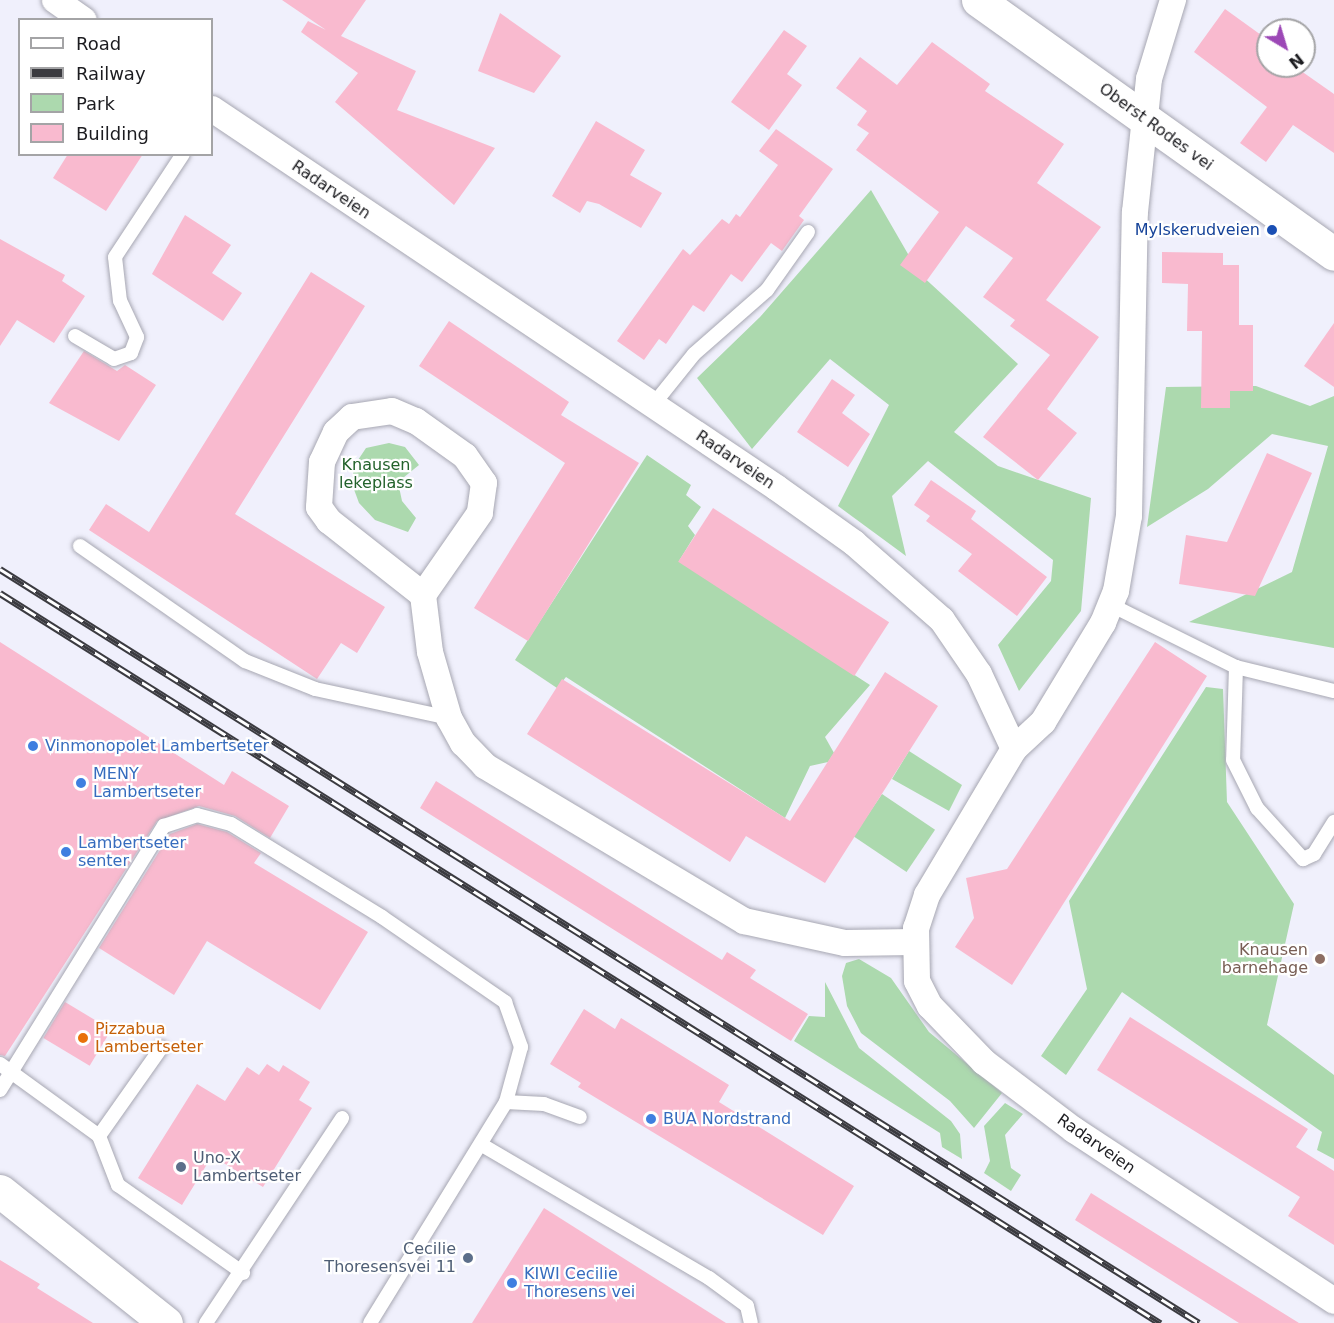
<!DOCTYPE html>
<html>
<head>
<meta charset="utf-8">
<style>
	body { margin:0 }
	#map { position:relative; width:1334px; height:1323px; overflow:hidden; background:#f0f0fc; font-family:"DejaVu Sans",sans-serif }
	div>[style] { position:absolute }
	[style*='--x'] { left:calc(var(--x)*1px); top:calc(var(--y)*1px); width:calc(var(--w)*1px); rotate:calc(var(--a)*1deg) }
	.green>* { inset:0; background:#acd9ae; transform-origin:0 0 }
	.building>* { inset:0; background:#f9bacf; transform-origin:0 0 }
	.roads { filter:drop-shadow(0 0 2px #a7a7b2) drop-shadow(0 0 2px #a7a7b2) }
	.lane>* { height:14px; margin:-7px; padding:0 7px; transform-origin:7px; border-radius:7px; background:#fff }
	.street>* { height:26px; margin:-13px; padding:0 13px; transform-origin:13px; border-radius:13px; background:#fff }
	.secondary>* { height:33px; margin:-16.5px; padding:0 16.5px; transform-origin:16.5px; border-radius:16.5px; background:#fff }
	.rail>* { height:7px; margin-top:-3.5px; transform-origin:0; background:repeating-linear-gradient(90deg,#fff 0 14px,#3b3b40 0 28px); box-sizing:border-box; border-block:2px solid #3b3b40 }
	.dots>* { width:16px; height:16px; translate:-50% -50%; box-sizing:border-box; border:3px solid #fff; border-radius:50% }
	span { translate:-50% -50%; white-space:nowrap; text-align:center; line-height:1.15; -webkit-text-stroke:4.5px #fff; paint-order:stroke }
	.street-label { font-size:16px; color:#1c1c20 }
	.transit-label { font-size:16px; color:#164399 }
	.right { translate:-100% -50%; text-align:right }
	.park-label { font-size:16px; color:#23622b }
	.shop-label { font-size:16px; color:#366cbe }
	.left { translate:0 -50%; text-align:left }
	.education-label { font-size:16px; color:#785e54 }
	.food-label { font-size:16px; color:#c56008 }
	.service-label { font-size:16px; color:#4e5e75 }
	.legend { position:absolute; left:18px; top:18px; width:195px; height:138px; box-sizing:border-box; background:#fff; border:2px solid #a4a4a6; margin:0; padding:8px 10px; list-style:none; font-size:18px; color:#1c1c20 }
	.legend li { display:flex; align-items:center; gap:12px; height:30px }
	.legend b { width:30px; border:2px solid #a4a4a6 }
	.north { position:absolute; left:1256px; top:18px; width:60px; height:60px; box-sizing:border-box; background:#fff; border:2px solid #a4a4a6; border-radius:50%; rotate:142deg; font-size:16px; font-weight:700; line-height:24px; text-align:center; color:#1c1c20 }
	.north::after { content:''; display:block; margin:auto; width:21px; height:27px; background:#9c48b6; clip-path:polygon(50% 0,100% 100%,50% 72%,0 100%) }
</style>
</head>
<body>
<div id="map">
	<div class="green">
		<i style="clip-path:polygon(871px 190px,919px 273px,1018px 364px,954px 432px,998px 466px,1091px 498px,1081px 611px,1019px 691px,998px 645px,1051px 581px,1053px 560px,928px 461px,892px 496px,906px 556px,838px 506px,889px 405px,830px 359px,752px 449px,697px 378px,760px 317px)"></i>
		<i style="clip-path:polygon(1256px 386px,1310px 406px,1334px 396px,1334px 648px,1189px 622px,1292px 572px,1328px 446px,1272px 434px,1208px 489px,1147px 527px,1166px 387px)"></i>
		<i style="clip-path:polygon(389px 443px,405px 447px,419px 465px,398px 482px,402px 501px,416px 518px,408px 532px,375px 520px,359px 503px,352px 484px,354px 466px,366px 448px)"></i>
		<i style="clip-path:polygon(647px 455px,691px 485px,686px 495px,701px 507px,688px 526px,695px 535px,679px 561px,870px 685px,825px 737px,834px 753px,828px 762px,810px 766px,785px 818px,566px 677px,557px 688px,515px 660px)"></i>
		<i style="clip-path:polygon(1206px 687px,1223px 689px,1227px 802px,1294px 904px,1267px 1025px,1334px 1075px,1334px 1159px,1317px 1150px,1322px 1132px,1122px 992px,1066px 1075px,1041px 1056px,1087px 989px,1069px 901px)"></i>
		<i style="clip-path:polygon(909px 751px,962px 785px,949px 811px,892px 779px)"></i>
		<i style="left:882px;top:794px;width:64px;height:51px;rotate:34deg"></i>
		<i style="clip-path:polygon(859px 959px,891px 978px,929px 1032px,1002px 1093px,974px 1128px,950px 1101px,861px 1033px,847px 1006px,842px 976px,846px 963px)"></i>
		<i style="clip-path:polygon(825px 982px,859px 1048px,951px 1121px,960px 1134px,962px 1159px,942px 1147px,940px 1133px,794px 1041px,809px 1016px,825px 1017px)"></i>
		<i style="clip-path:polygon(1005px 1103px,1023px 1114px,1005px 1135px,1011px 1168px,1021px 1175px,1011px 1191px,984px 1173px,990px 1161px,984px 1126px)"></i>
	</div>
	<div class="building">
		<i style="clip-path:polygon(282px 0,366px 0,341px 36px,416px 71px,397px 110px,495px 148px,454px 205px,335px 102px,358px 73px,301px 32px,308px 21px,326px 30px)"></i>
		<i style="clip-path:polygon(1225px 9px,1268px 40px,1268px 66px,1294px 66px,1334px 94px,1334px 153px,1293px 125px,1266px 162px,1240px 143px,1267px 107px,1194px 52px)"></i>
		<i style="clip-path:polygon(500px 13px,561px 56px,534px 93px,478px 71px)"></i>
		<i style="clip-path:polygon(784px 30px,807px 46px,787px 74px,802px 85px,769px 130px,731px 102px)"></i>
		<i style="clip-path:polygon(932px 42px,990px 84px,985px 91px,1064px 144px,1037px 183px,1101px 227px,1046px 300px,1099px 337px,1047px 409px,1077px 433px,1038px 480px,983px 437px,1050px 355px,1010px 326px,1015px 320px,983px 297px,1013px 258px,966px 226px,925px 283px,900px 265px,939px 212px,856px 150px,869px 133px,857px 125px,867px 111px,836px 88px,860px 57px,897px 85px)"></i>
		<i style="clip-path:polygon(596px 121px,645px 150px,630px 175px,662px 193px,641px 228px,599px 204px,587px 201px,580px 213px,552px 196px)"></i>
		<i style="clip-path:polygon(776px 129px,833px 169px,799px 216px,804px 220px,782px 251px,771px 243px,742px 282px,731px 274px,704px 312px,693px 305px,666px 344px,659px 339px,644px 360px,617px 341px,683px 249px,690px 255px,722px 219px,729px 224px,736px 214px,740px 217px,778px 165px,759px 151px)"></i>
		<i style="clip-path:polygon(68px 154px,143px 154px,106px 211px,53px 178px)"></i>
		<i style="clip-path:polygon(185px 215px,231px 245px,212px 273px,242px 293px,223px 321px,152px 274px)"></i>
		<i style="clip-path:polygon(0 239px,65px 275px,62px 281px,85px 296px,54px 343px,17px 320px,0 346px)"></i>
		<i style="clip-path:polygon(1162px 252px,1223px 253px,1223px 265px,1239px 265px,1239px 325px,1253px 325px,1253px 391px,1230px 391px,1230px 408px,1201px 408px,1202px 331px,1187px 331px,1188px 284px,1162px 283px)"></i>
		<i style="clip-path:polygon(311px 272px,365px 306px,235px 514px,385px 607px,357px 653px,341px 643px,317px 679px,89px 530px,106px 504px,149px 532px)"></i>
		<i style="clip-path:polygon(449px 321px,569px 402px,561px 415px,639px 463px,528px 641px,474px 608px,565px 463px,419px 366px)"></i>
		<i style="clip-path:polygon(1334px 323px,1334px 387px,1304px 366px)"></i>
		<i style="clip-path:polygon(84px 351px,117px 371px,125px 365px,156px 385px,119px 441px,49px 403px)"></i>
		<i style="clip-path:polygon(832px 379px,855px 395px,842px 413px,870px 434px,848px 467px,797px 432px)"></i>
		<i style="clip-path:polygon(1267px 453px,1312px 473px,1255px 596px,1179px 584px,1186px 535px,1227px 542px)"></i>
		<i style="clip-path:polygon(931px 480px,976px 511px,971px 519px,1047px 577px,1017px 616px,958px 571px,972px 554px,926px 521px,930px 516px,914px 505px)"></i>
		<i style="left:713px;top:508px;width:210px;height:64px;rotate:33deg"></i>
		<i style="clip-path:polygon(0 642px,224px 785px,232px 771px,289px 806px,270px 838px,235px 816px,199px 806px,157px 821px,5px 1056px,0 1055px)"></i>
		<i style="clip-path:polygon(1155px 642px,1207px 676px,1012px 985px,955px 947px,974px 918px,966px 878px,1007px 869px)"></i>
		<i style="clip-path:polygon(885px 672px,938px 706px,825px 883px,746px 836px,730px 862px,527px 734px,562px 679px,790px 821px)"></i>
		<i style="clip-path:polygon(436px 781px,722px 960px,727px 952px,756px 970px,750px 978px,808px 1014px,791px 1041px,420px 808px)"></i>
		<i style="clip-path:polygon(197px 824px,227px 832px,261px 853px,254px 863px,368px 932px,320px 1010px,207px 941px,174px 995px,99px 948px,170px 834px)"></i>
		<i style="left:65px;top:1002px;width:54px;height:42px;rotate:31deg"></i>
		<i style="clip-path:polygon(584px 1009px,615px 1029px,621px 1018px,729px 1085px,719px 1102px,854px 1186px,823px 1235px,578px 1087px,581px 1083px,550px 1064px)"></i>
		<i style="clip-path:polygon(1130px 1017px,1308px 1129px,1296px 1147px,1334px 1171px,1334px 1245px,1288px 1216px,1300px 1197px,1097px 1070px)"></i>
		<i style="clip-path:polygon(267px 1064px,279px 1072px,283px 1065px,310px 1082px,299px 1100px,312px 1108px,263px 1187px,212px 1156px,182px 1205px,138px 1178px,197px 1084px,225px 1101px,247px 1067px,259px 1075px)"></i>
		<i style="clip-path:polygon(1091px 1193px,1254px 1295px,1299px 1323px,1239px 1323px,1075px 1220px)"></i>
		<i style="clip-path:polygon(544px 1208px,726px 1323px,472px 1323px)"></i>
		<i style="clip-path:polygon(0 1260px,40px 1284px,37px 1288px,93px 1323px,0 1323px)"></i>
	</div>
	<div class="roads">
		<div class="lane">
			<i style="--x:75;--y:336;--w:45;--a:30.5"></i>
			<i style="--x:114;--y:359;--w:18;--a:-19"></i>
			<i style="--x:131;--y:353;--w:17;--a:-69"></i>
			<i style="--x:137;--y:337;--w:40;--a:-115"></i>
			<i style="--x:120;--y:301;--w:44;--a:-96.5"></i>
			<i style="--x:115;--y:257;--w:123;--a:-56.6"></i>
			<i style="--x:653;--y:405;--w:65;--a:-51.2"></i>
			<i style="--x:694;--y:354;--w:97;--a:-41.2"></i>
			<i style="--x:767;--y:290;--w:71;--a:-54.7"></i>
			<i style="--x:80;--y:546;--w:201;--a:34.9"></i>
			<i style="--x:245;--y:661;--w:75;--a:21.8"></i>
			<i style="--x:315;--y:689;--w:137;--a:12.2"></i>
			<i style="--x:1111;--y:605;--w:140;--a:26.4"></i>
			<i style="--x:1236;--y:667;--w:101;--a:13.8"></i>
			<i style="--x:1236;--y:667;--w:93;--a:91.8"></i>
			<i style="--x:1233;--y:760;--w:54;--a:63.4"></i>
			<i style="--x:1257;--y:808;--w:69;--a:48"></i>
			<i style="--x:1303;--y:859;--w:12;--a:-24"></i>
			<i style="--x:1314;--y:854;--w:38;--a:-58"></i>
			<i style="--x:0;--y:1064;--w:122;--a:36"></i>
			<i style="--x:99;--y:1136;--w:108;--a:-54.8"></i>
			<i style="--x:0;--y:1090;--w:311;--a:-58.2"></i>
			<i style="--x:164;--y:826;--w:35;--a:-18"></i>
			<i style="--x:197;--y:815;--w:35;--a:15"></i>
			<i style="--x:231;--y:824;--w:177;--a:31.6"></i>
			<i style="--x:382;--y:917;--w:150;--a:34.6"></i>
			<i style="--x:505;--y:1002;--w:48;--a:70.4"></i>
			<i style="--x:521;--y:1047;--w:57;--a:105.3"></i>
			<i style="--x:506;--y:1102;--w:259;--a:121.6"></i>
			<i style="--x:506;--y:1102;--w:38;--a:3"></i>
			<i style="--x:544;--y:1104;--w:38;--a:20"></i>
			<i style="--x:99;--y:1136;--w:53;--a:68.8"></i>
			<i style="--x:118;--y:1185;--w:153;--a:35.1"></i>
			<i style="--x:482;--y:1145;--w:263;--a:30.4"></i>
			<i style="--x:709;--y:1278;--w:47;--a:36.4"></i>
			<i style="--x:747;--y:1306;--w:17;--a:77"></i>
			<i style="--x:206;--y:1323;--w:246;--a:-56.4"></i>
		</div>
		<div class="street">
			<i style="--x:55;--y:0;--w:35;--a:35"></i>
			<i style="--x:212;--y:109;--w:680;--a:33.85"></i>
			<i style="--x:777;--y:488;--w:95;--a:35.5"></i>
			<i style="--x:854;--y:543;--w:117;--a:41.2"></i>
			<i style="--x:942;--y:620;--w:65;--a:55.6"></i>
			<i style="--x:979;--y:674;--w:83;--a:65"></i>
			<i style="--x:1014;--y:749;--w:170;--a:120.8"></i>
			<i style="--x:927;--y:895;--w:35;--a:108"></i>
			<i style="--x:916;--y:928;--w:53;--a:88.9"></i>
			<i style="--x:917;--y:981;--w:28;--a:63"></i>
			<i style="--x:930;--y:1006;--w:78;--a:46"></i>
			<i style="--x:984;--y:1062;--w:113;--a:37.1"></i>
			<i style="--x:1074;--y:1130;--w:311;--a:33.3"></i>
			<i style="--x:423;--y:595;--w:120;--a:-141.8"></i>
			<i style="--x:329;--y:521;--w:17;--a:-126"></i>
			<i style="--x:319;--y:507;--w:45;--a:-86.2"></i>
			<i style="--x:322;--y:462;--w:33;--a:-65"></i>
			<i style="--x:336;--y:432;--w:22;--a:-43"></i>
			<i style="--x:352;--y:417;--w:40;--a:-8.5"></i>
			<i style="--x:392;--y:411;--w:26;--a:23"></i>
			<i style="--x:416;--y:421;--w:60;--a:35.5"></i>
			<i style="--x:465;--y:456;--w:33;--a:55"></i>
			<i style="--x:484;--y:483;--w:30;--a:98"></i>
			<i style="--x:480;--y:513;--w:100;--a:124.8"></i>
			<i style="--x:423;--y:595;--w:57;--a:83"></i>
			<i style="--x:430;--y:652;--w:69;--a:73.9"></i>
			<i style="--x:449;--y:718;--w:29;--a:61"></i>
			<i style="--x:463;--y:743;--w:32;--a:46"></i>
			<i style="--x:485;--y:766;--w:302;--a:30.9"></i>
			<i style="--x:744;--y:921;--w:103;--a:12.3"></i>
			<i style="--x:845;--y:943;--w:69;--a:-0.8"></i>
			<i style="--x:1014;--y:749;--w:40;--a:-43"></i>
			<i style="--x:1043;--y:722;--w:116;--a:-58.8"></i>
			<i style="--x:1103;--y:623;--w:35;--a:-68"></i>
			<i style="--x:1116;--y:591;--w:76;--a:-80.2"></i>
			<i style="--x:1129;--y:516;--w:304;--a:-88.9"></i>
			<i style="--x:1135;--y:212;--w:134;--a:-84"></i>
			<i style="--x:1149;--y:79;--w:83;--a:-73.1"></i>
		</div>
		<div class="secondary">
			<i style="--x:978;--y:0;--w:437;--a:35.5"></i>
			<i style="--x:0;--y:1191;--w:212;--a:38.5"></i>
		</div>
	</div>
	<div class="rail">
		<i style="--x:0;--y:569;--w:1416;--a:32.16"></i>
		<i style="--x:0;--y:593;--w:1371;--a:32.18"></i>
	</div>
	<div class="dots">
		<i style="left:1272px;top:230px;background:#1a4fb4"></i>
		<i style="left:33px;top:746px;background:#3f7fe0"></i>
		<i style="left:81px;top:783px;background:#3f7fe0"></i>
		<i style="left:66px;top:852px;background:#3f7fe0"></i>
		<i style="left:1320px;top:959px;background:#8d6e63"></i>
		<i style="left:83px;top:1038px;background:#e8710a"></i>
		<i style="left:651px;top:1119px;background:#3f7fe0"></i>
		<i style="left:181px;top:1167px;background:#5c6f8a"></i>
		<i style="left:468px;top:1258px;background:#5c6f8a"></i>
		<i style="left:512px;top:1283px;background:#3f7fe0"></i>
	</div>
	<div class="street-label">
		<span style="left:1156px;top:127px;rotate:36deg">Oberst Rodes vei</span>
		<span style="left:331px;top:190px;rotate:34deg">Radarveien</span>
		<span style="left:735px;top:460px;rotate:34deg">Radarveien</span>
		<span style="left:1096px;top:1144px;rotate:35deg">Radarveien</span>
	</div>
	<div class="transit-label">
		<span class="right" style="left:1260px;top:230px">Mylskerudveien</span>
	</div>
	<div class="park-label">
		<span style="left:376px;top:474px">Knausen<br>lekeplass</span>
	</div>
	<div class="shop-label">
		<span class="left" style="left:45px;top:746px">Vinmonopolet Lambertseter</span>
		<span class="left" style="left:93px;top:783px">MENY<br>Lambertseter</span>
		<span class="left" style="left:78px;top:852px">Lambertseter<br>senter</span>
		<span class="left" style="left:663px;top:1119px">BUA Nordstrand</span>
		<span class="left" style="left:524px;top:1283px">KIWI Cecilie<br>Thoresens vei</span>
	</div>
	<div class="education-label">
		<span class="right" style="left:1308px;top:959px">Knausen<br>barnehage</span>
	</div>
	<div class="food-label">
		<span class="left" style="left:95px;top:1038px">Pizzabua<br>Lambertseter</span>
	</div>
	<div class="service-label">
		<span class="left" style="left:193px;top:1167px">Uno-X<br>Lambertseter</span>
		<span class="right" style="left:456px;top:1258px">Cecilie<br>Thoresensvei 11</span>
	</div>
	<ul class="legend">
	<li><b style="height:8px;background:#fff"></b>Road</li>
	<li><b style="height:8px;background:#3b3b40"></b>Railway</li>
	<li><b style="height:16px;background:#acd9ae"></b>Park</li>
	<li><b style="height:16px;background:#f9bacf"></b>Building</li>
	</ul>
	<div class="north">N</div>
</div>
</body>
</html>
